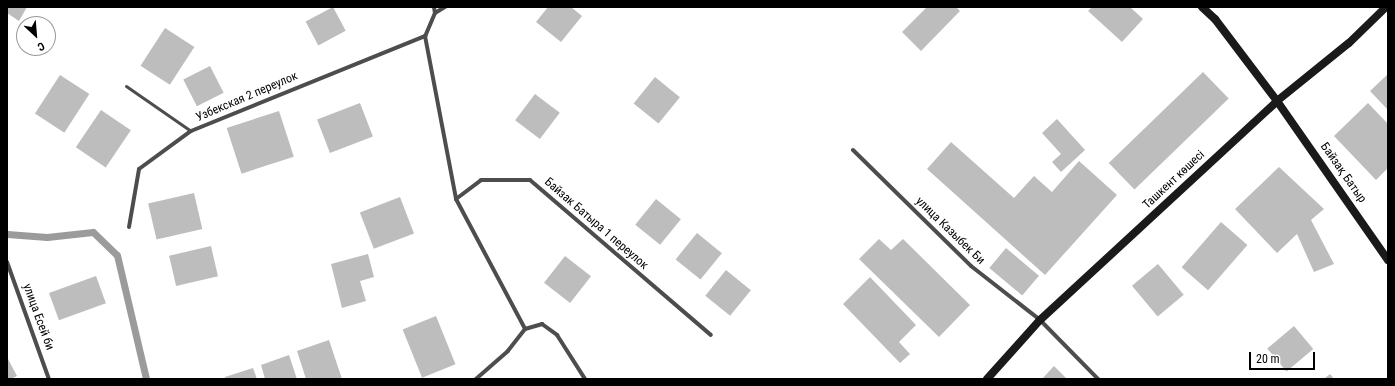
<!DOCTYPE html>
<html>
<head>
<meta charset="utf-8">
<style>
	body { margin:0 }
	#map { position:relative; width:1395px; height:386px; overflow:hidden; background:#fff; font-family:"Roboto Condensed",sans-serif }
	div>[style] { position:absolute }
	[style*='--x'] { left:calc(var(--x)*1px); top:calc(var(--y)*1px); width:calc(var(--w)*1px); rotate:calc(var(--a)*1deg) }
	.stream>* { height:7px; margin:-3.5px; padding:0 3.5px; transform-origin:3.5px; border-radius:3.5px; background:#9b9b9b }
	.building>* { inset:0; background:#bdbdbd; transform-origin:0 0 }
	.lane>* { height:3px; margin:-1.5px; padding:0 1.5px; transform-origin:1.5px; border-radius:1.5px; background:#4d4d4d }
	.street>* { height:4px; margin:-2px; padding:0 2px; transform-origin:2px; border-radius:2px; background:#4d4d4d }
	.secondary>* { height:8px; margin:-4px; padding:0 4px; transform-origin:4px; border-radius:4px; background:#1a1a1a }
	span { translate:-50% -50%; white-space:nowrap; text-align:center; line-height:1.15; -webkit-text-stroke:3px #fff; paint-order:stroke }
	.street-label { font-size:12px; color:#000 }
	.frame { position:absolute; inset:0; border:8px solid #000; pointer-events:none }
	.north { position:absolute; left:16px; top:16px; width:40px; height:40px; box-sizing:border-box; background:#fff; border:1px solid #999; border-radius:50%; rotate:154deg; font-size:11px; font-weight:700; line-height:16px; text-align:center; color:#000 }
	.north::after { content:''; display:block; margin:auto; width:14px; height:18px; background:#000; clip-path:polygon(50% 0,100% 100%,50% 72%,0 100%) }
	.scale { position:absolute; left:1249px; top:352px; width:66px; height:18px; box-sizing:border-box; border:2px solid #000; border-top:0; padding-left:5px; font-size:12px; line-height:14px; white-space:nowrap; color:#000; -webkit-text-stroke:3px #fff; paint-order:stroke }
</style>
</head>
<body>
<div id="map">
	<div class="stream">
		<i style="--x:7;--y:234;--w:40;--a:4.3"></i>
		<i style="--x:47;--y:237;--w:46;--a:-6.2"></i>
		<i style="--x:93;--y:232;--w:33;--a:44"></i>
		<i style="--x:117;--y:255;--w:127;--a:76.8"></i>
	</div>
	<div class="building">
		<i style="clip-path:polygon(7px 7px,27px 7px,19px 21px,7px 13px)"></i>
		<i style="left:333px;top:7px;width:27px;height:31px;rotate:62deg"></i>
		<i style="clip-path:polygon(548px 7px,571px 7px,582px 16px,561px 42px,536px 22px)"></i>
		<i style="clip-path:polygon(927px 7px,956px 7px,960px 11px,921px 51px,902px 32px)"></i>
		<i style="clip-path:polygon(1092px 7px,1130px 7px,1143px 19px,1122px 42px,1088px 11px)"></i>
		<i style="left:165px;top:28px;width:35px;height:45px;rotate:33deg"></i>
		<i style="left:210px;top:66px;width:30px;height:30px;rotate:63deg"></i>
		<i style="left:1203px;top:72px;width:37px;height:131px;rotate:46deg"></i>
		<i style="clip-path:polygon(1388px 74px,1388px 110px,1370px 91px)"></i>
		<i style="left:60px;top:75px;width:35px;height:46px;rotate:33deg"></i>
		<i style="left:655px;top:77px;width:32px;height:34px;rotate:39deg"></i>
		<i style="left:535px;top:94px;width:31px;height:33px;rotate:37deg"></i>
		<i style="left:360px;top:103px;width:36px;height:46px;rotate:69deg"></i>
		<i style="clip-path:polygon(1368px 103px,1388px 124px,1388px 168px,1376px 180px,1334px 136px)"></i>
		<i style="left:101px;top:110px;width:36px;height:45px;rotate:34deg"></i>
		<i style="left:279px;top:111px;width:48px;height:55px;rotate:72deg"></i>
		<i style="clip-path:polygon(1057px 119px,1085px 150px,1061px 172px,1052px 162px,1061px 154px,1042px 133px)"></i>
		<i style="clip-path:polygon(951px 142px,1014px 198px,1034px 176px,1052px 192px,1079px 161px,1117px 195px,1045px 275px,927px 169px)"></i>
		<i style="clip-path:polygon(1279px 167px,1324px 209px,1311px 220px,1334px 264px,1314px 272px,1297px 234px,1277px 253px,1235px 209px)"></i>
		<i style="left:194px;top:193px;width:37px;height:47px;rotate:77deg"></i>
		<i style="left:400px;top:197px;width:39px;height:43px;rotate:69deg"></i>
		<i style="left:656px;top:199px;width:32px;height:33px;rotate:39deg"></i>
		<i style="left:1221px;top:222px;width:35px;height:60px;rotate:41deg"></i>
		<i style="left:697px;top:233px;width:32px;height:34px;rotate:39deg"></i>
		<i style="clip-path:polygon(879px 239px,891px 250px,903px 239px,970px 305px,939px 337px,859px 259px)"></i>
		<i style="left:211px;top:246px;width:31px;height:43px;rotate:77deg"></i>
		<i style="left:1006px;top:248px;width:43px;height:26px;rotate:40deg"></i>
		<i style="clip-path:polygon(368px 254px,374px 277px,360px 281px,366px 301px,342px 308px,331px 264px)"></i>
		<i style="left:565px;top:256px;width:33px;height:34px;rotate:38deg"></i>
		<i style="left:1158px;top:264px;width:40px;height:34px;rotate:50deg"></i>
		<i style="left:726px;top:270px;width:32px;height:33px;rotate:39deg"></i>
		<i style="left:96px;top:276px;width:29px;height:50px;rotate:70deg"></i>
		<i style="clip-path:polygon(870px 277px,916px 325px,899px 342px,910px 354px,900px 363px,843px 304px)"></i>
		<i style="left:436px;top:316px;width:52px;height:36px;rotate:68deg"></i>
		<i style="left:1294px;top:326px;width:30px;height:35px;rotate:50deg"></i>
		<i style="clip-path:polygon(329px 340px,342px 379px,306px 379px,297px 351px)"></i>
		<i style="clip-path:polygon(289px 355px,297px 379px,265px 379px,261px 365px)"></i>
		<i style="clip-path:polygon(7px 357px,17px 376px,11px 379px,7px 379px)"></i>
		<i style="clip-path:polygon(1054px 366px,1067px 379px,1042px 379px)"></i>
		<i style="clip-path:polygon(253px 368px,257px 379px,225px 379px,225px 377px)"></i>
		<i style="clip-path:polygon(1330px 374px,1334px 379px,1324px 379px)"></i>
	</div>
	<div class="lane">
		<i style="--x:126;--y:86;--w:79;--a:34.7"></i>
	</div>
	<div class="street">
		<i style="--x:434;--y:7;--w:6;--a:81"></i>
		<i style="--x:435;--y:13;--w:25;--a:113"></i>
		<i style="--x:425;--y:36;--w:166;--a:79.2"></i>
		<i style="--x:456;--y:199;--w:147;--a:62"></i>
		<i style="--x:525;--y:329;--w:28;--a:128"></i>
		<i style="--x:508;--y:351;--w:43;--a:138.8"></i>
		<i style="--x:435;--y:13;--w:12;--a:-31"></i>
		<i style="--x:853;--y:150;--w:165;--a:44.5"></i>
		<i style="--x:971;--y:266;--w:88;--a:38"></i>
		<i style="--x:1040;--y:320;--w:83;--a:45.5"></i>
		<i style="--x:456;--y:199;--w:31;--a:-37"></i>
		<i style="--x:481;--y:180;--w:49;--a:0"></i>
		<i style="--x:530;--y:180;--w:238;--a:40.6"></i>
		<i style="--x:129;--y:227;--w:59;--a:-80.2"></i>
		<i style="--x:139;--y:169;--w:64;--a:-36.2"></i>
		<i style="--x:191;--y:131;--w:253;--a:-22.1"></i>
		<i style="--x:7;--y:262;--w:124;--a:70.3"></i>
		<i style="--x:525;--y:329;--w:18;--a:-16"></i>
		<i style="--x:542;--y:324;--w:19;--a:36"></i>
		<i style="--x:557;--y:335;--w:52;--a:57.5"></i>
	</div>
	<div class="secondary">
		<i style="--x:1202;--y:7;--w:18;--a:43"></i>
		<i style="--x:1215;--y:19;--w:103;--a:52.9"></i>
		<i style="--x:1277;--y:101;--w:194;--a:55.1"></i>
		<i style="--x:987;--y:379;--w:79;--a:-48.1"></i>
		<i style="--x:1040;--y:320;--w:323;--a:-42.7"></i>
		<i style="--x:1277;--y:101;--w:92;--a:-38.9"></i>
		<i style="--x:1349;--y:43;--w:52;--a:-44.2"></i>
	</div>
	<div class="street-label">
		<span style="left:247px;top:97px;rotate:-23deg">Узбекская 2 переулок</span>
		<span style="left:1343px;top:173px;rotate:55deg">Байзақ Батыр</span>
		<span style="left:1174px;top:180px;rotate:-43deg">Ташкент көшесі</span>
		<span style="left:596px;top:224px;rotate:41deg">Байзак Батыра 1 переулок</span>
		<span style="left:950px;top:231px;rotate:44deg">улица Казыбек Би</span>
		<span style="left:38px;top:317px;rotate:70deg">улица Есей би</span>
	</div>
	<div class="frame"></div>
	<div class="north">С</div>
	<div class="scale">20 m</div>
</div>
</body>
</html>
